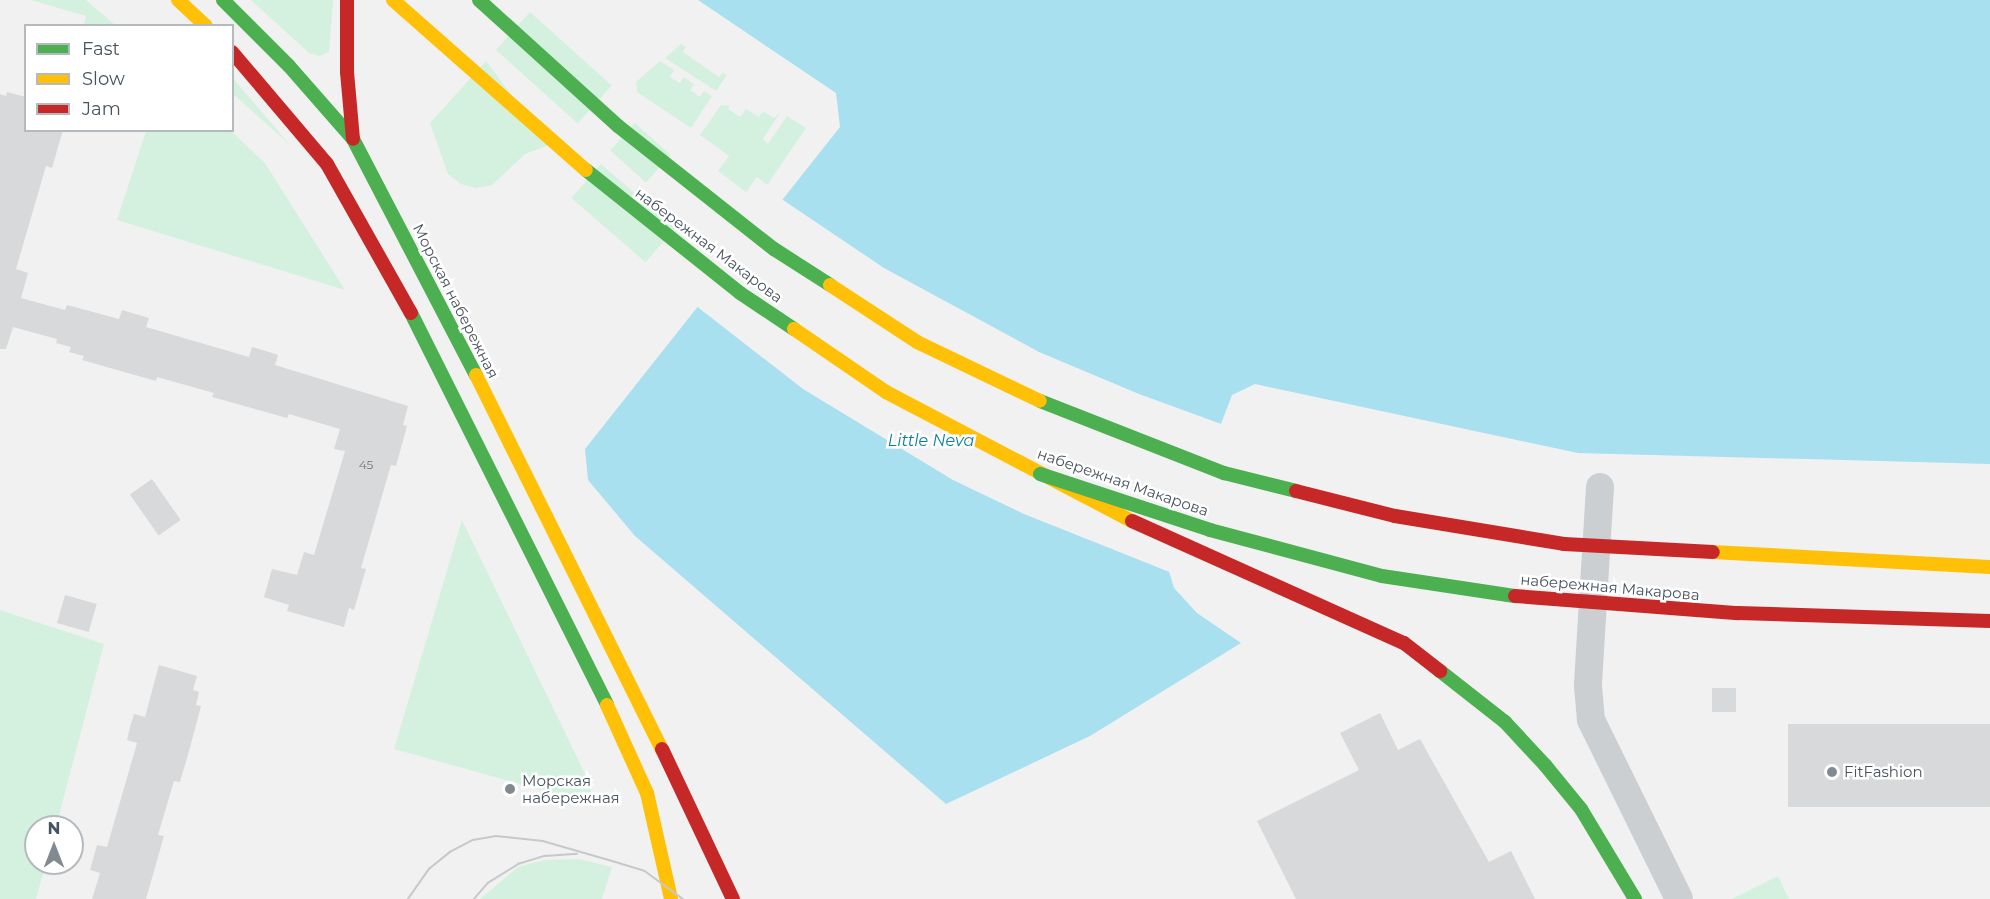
<!DOCTYPE html>
<html>
<head>
<meta charset="utf-8">
<style>
	body { margin:0 }
	#map { position:relative; width:1990px; height:899px; overflow:hidden; background:#f1f1f1; font-family:Montserrat,sans-serif }
	div>[style] { position:absolute }
	[style*='--x'] { left:calc(var(--x)*1px); top:calc(var(--y)*1px); width:calc(var(--w)*1px); rotate:calc(var(--a)*1deg) }
	.green>* { inset:0; background:#d4f1e0; transform-origin:0 0 }
	.water>* { inset:0; background:#a8e0f0 }
	.pier>* { inset:0; background:#f1f1f1 }
	.building>* { inset:0; background:#d8d9db; transform-origin:0 0 }
	.street>* { height:28px; margin:-14px; padding:0 14px; transform-origin:14px; border-radius:14px; background:#cccfd2 }
	.fast>* { height:14px; margin:-7px; padding:0 7px; transform-origin:7px; border-radius:7px; background:#4caf50 }
	.slow>* { height:14px; margin:-7px; padding:0 7px; transform-origin:7px; border-radius:7px; background:#ffc107 }
	.jam>* { height:14px; margin:-7px; padding:0 7px; transform-origin:7px; border-radius:7px; background:#c62828 }
	.tram>* { height:1.5px; margin:-0.75px; padding:0 0.75px; transform-origin:0.75px; border-radius:0.75px; background:#c6c9cb }
	.fast-bridge>* { height:14px; margin:-7px; padding:0 7px; transform-origin:7px; border-radius:7px; background:#4caf50 }
	.slow-bridge>* { height:14px; margin:-7px; padding:0 7px; transform-origin:7px; border-radius:7px; background:#ffc107 }
	.jam-bridge>* { height:14px; margin:-7px; padding:0 7px; transform-origin:7px; border-radius:7px; background:#c62828 }
	.dots>* { width:16px; height:16px; translate:-50% -50%; box-sizing:border-box; border:3px solid #fff; border-radius:50% }
	span { translate:-50% -50%; white-space:nowrap; text-align:center; line-height:1.15; -webkit-text-stroke:5px #fff; paint-order:stroke }
	.number-label { font-size:12px; color:#6d767e }
	.number-label span { -webkit-text-stroke-width:0 }
	.street-label { font-size:15px; color:#47535e }
	.poi-label { font-size:15px; color:#47535e }
	.left { translate:0 -50%; text-align:left }
	.water-label { font-size:16px; color:#087fa1; font-style:italic }
	.legend { position:absolute; left:24px; top:24px; width:210px; height:108px; box-sizing:border-box; background:#fff; border:2px solid #b5babf; margin:0; padding:8px 10px; list-style:none; font-size:18px; color:#47535e }
	.legend li { display:flex; align-items:center; gap:12px; height:30px }
	.legend b { width:30px; border:2px solid #b5babf }
	.north { position:absolute; left:24px; top:815px; width:60px; height:60px; box-sizing:border-box; background:#fff; border:2px solid #b5babf; border-radius:50%; rotate:0deg; font-size:16px; font-weight:700; line-height:24px; text-align:center; color:#47535e }
	.north::after { content:''; display:block; margin:auto; width:21px; height:27px; background:#828a91; clip-path:polygon(50% 0,100% 100%,50% 72%,0 100%) }
</style>
</head>
<body>
<div id="map">
	<div class="green">
		<i style="clip-path:polygon(31px 0,86px 0,115px 25px,84px 25px,86px 16px)"></i>
		<i style="clip-path:polygon(251px 0,333px 0,329px 52px,319px 56px,309px 53px)"></i>
		<i style="left:530px;top:12px;width:110px;height:51px;rotate:42deg"></i>
		<i style="clip-path:polygon(681px 44px,686px 47px,683px 52px,719px 77px,723px 72px,727px 75px,716px 91px,665px 58px)"></i>
		<i style="clip-path:polygon(486px 61px,549px 145px,525px 154px,492px 185px,476px 188px,461px 184px,448px 174px,430px 123px)"></i>
		<i style="clip-path:polygon(660px 61px,674px 70px,670px 77px,680px 83px,684px 77px,694px 84px,690px 90px,700px 97px,704px 91px,712px 96px,691px 128px,637px 92px,636px 82px)"></i>
		<i style="clip-path:polygon(232px 77px,289px 144px,233px 94px)"></i>
		<i style="clip-path:polygon(721px 105px,730px 106px,728px 109px,740px 117px,746px 109px,759px 117px,763px 111px,774px 118px,781px 111px,763px 139px,768px 144px,787px 116px,806px 128px,767px 185px,757px 177px,746px 192px,718px 171px,729px 156px,700px 135px)"></i>
		<i style="left:635px;top:123px;width:48px;height:37px;rotate:42deg"></i>
		<i style="clip-path:polygon(146px 131px,231px 131px,265px 163px,345px 290px,117px 220px)"></i>
		<i style="left:601px;top:164px;width:98px;height:45px;rotate:41deg"></i>
		<i style="clip-path:polygon(462px 520px,589px 782px,591px 791px,585px 802px,394px 749px)"></i>
		<i style="clip-path:polygon(0 610px,104px 644px,56px 827px,36px 827px,36px 863px,46px 863px,36px 899px,0 899px)"></i>
		<i style="clip-path:polygon(579px 859px,612px 867px,602px 899px,480px 899px,518px 867px,544px 860px)"></i>
		<i style="clip-path:polygon(1778px 876px,1789px 899px,1732px 899px)"></i>
	</div>
	<div class="water">
		<i style="clip-path:polygon(698px 0,1990px 0,1990px 464px,1578px 453px,1255px 384px,1232px 395px,1167px 565px,1174px 588px,1197px 613px,1241px 643px,1090px 736px,946px 804px,635px 536px,588px 480px,585px 449px,840px 127px,836px 93px)"></i>
	</div>
	<div class="pier">
		<i style="clip-path:polygon(780px 198px,884px 268px,1039px 352px,1139px 394px,1224px 425px,1170px 565px,1172px 573px,1024px 514px,953px 480px,803px 389px,695px 305px)"></i>
	</div>
	<div class="building">
		<i style="clip-path:polygon(7px 92px,26px 97px,26px 130px,63px 130px,52px 168px,46px 166px,16px 269px,28px 273px,21px 298px,65px 310px,67px 305px,119px 319px,122px 310px,149px 318px,146px 327px,249px 357px,252px 347px,266px 351px,278px 355px,275px 365px,408px 406px,403px 425px,407px 426px,396px 466px,391px 465px,361px 568px,366px 569px,354px 610px,349px 608px,344px 627px,287px 611px,289px 605px,264px 597px,272px 569px,297px 575px,304px 552px,314px 555px,345px 451px,334px 449px,340px 429px,289px 414px,287px 418px,212px 397px,214px 393px,157px 377px,156px 381px,82px 360px,84px 356px,69px 352px,71px 347px,56px 343px,57px 339px,13px 327px,6px 349px,0 349px,0 94px,6px 96px)"></i>
		<i style="left:152px;top:479px;width:50px;height:27px;rotate:55deg"></i>
		<i style="left:65px;top:595px;width:33px;height:29px;rotate:16deg"></i>
		<i style="clip-path:polygon(159px 665px,197px 676px,193px 690px,199px 692px,196px 705px,201px 706px,189px 751px,180px 782px,174px 781px,158px 835px,164px 836px,146px 899px,92px 899px,100px 873px,90px 870px,97px 845px,107px 847px,137px 743px,127px 740px,130px 727px,134px 714px,145px 717px)"></i>
		<i style="left:1712px;top:688px;width:24px;height:24px"></i>
		<i style="clip-path:polygon(1380px 713px,1398px 750px,1420px 739px,1489px 862px,1511px 851px,1535px 899px,1296px 899px,1257px 821px,1359px 770px,1340px 733px)"></i>
		<i style="left:1788px;top:724px;width:202px;height:83px"></i>
	</div>
	<div class="street">
		<i style="--x:1600;--y:487;--w:199;--a:93.5"></i>
		<i style="--x:1588;--y:686;--w:34;--a:85"></i>
		<i style="--x:1591;--y:720;--w:199;--a:63.8"></i>
	</div>
	<div class="fast">
		<i style="--x:223;--y:0;--w:93;--a:45"></i>
		<i style="--x:289;--y:66;--w:97;--a:48.8"></i>
		<i style="--x:353;--y:139;--w:266;--a:62.5"></i>
		<i style="--x:479;--y:0;--w:188;--a:42.2"></i>
		<i style="--x:586;--y:170;--w:197;--a:38.6"></i>
		<i style="--x:740;--y:293;--w:65;--a:33.7"></i>
		<i style="--x:411;--y:313;--w:438;--a:63.4"></i>
		<i style="--x:1440;--y:671;--w:83;--a:38.1"></i>
		<i style="--x:1505;--y:722;--w:59;--a:47.1"></i>
		<i style="--x:1545;--y:765;--w:57;--a:50.7"></i>
		<i style="--x:1581;--y:809;--w:105;--a:59"></i>
	</div>
	<div class="slow">
		<i style="--x:178;--y:0;--w:38;--a:43"></i>
		<i style="--x:393;--y:0;--w:257;--a:41.4"></i>
		<i style="--x:794;--y:329;--w:112;--a:34.4"></i>
		<i style="--x:886;--y:392;--w:278;--a:27.7"></i>
		<i style="--x:476;--y:375;--w:418;--a:63.6"></i>
		<i style="--x:607;--y:705;--w:97;--a:65.6"></i>
		<i style="--x:647;--y:793;--w:109;--a:77.2"></i>
	</div>
	<div class="jam">
		<i style="--x:347;--y:0;--w:72;--a:90"></i>
		<i style="--x:347;--y:72;--w:67;--a:84.9"></i>
		<i style="--x:232;--y:52;--w:147;--a:49.7"></i>
		<i style="--x:327;--y:164;--w:171;--a:60.6"></i>
		<i style="--x:1132;--y:521;--w:298;--a:24.2"></i>
		<i style="--x:1404;--y:643;--w:46;--a:37.9"></i>
		<i style="--x:662;--y:749;--w:166;--a:64.7"></i>
	</div>
	<div class="tram">
		<i style="--x:408;--y:899;--w:37;--a:-55"></i>
		<i style="--x:429;--y:869;--w:27;--a:-39"></i>
		<i style="--x:450;--y:852;--w:26;--a:-28"></i>
		<i style="--x:473;--y:840;--w:23;--a:-10"></i>
		<i style="--x:496;--y:836;--w:47;--a:6.1"></i>
		<i style="--x:543;--y:841;--w:79;--a:16.1"></i>
		<i style="--x:619;--y:863;--w:27;--a:17"></i>
		<i style="--x:645;--y:871;--w:47;--a:36.4"></i>
		<i style="--x:474;--y:899;--w:21;--a:-49"></i>
		<i style="--x:488;--y:883;--w:36;--a:-32"></i>
		<i style="--x:518;--y:864;--w:28;--a:-17"></i>
		<i style="--x:545;--y:856;--w:32;--a:-4"></i>
	</div>
	<div class="fast-bridge">
		<i style="--x:618;--y:126;--w:199;--a:38.3"></i>
		<i style="--x:774;--y:249;--w:67;--a:32.7"></i>
		<i style="--x:1040;--y:401;--w:198;--a:21.4"></i>
		<i style="--x:1224;--y:473;--w:74;--a:14"></i>
		<i style="--x:1040;--y:474;--w:179;--a:18.2"></i>
		<i style="--x:1210;--y:530;--w:178;--a:15"></i>
		<i style="--x:1382;--y:576;--w:134;--a:8.6"></i>
	</div>
	<div class="slow-bridge">
		<i style="--x:830;--y:285;--w:104;--a:33.2"></i>
		<i style="--x:917;--y:342;--w:136;--a:25.6"></i>
		<i style="--x:1713;--y:552;--w:277;--a:3.1"></i>
	</div>
	<div class="jam-bridge">
		<i style="--x:1296;--y:491;--w:102;--a:14.2"></i>
		<i style="--x:1395;--y:516;--w:171;--a:9.4"></i>
		<i style="--x:1564;--y:544;--w:149;--a:3.1"></i>
		<i style="--x:1515;--y:596;--w:224;--a:4.4"></i>
		<i style="--x:1738;--y:613;--w:252;--a:1.8"></i>
	</div>
	<div class="dots">
		<i style="left:1832px;top:772px;background:#828a91"></i>
		<i style="left:510px;top:789px;background:#828a91"></i>
	</div>
	<div class="number-label">
		<span style="left:366px;top:465px">45</span>
	</div>
	<div class="street-label">
		<span style="left:709px;top:245px;rotate:37deg">набережная Макарова</span>
		<span style="left:456px;top:301px;rotate:63deg">Морская набережная</span>
		<span style="left:1123px;top:482px;rotate:19deg">набережная Макарова</span>
		<span style="left:1610px;top:587px;rotate:5deg">набережная Макарова</span>
	</div>
	<div class="poi-label">
		<span class="left" style="left:1844px;top:772px">FitFashion</span>
		<span class="left" style="left:522px;top:789px">Морская<br>набережная</span>
	</div>
	<div class="water-label">
		<span style="left:931px;top:441px">Little Neva</span>
	</div>
	<ul class="legend">
	<li><b style="height:8px;background:#4caf50"></b>Fast</li>
	<li><b style="height:8px;background:#ffc107"></b>Slow</li>
	<li><b style="height:8px;background:#c62828"></b>Jam</li>
	</ul>
	<div class="north">N</div>
</div>
</body>
</html>
